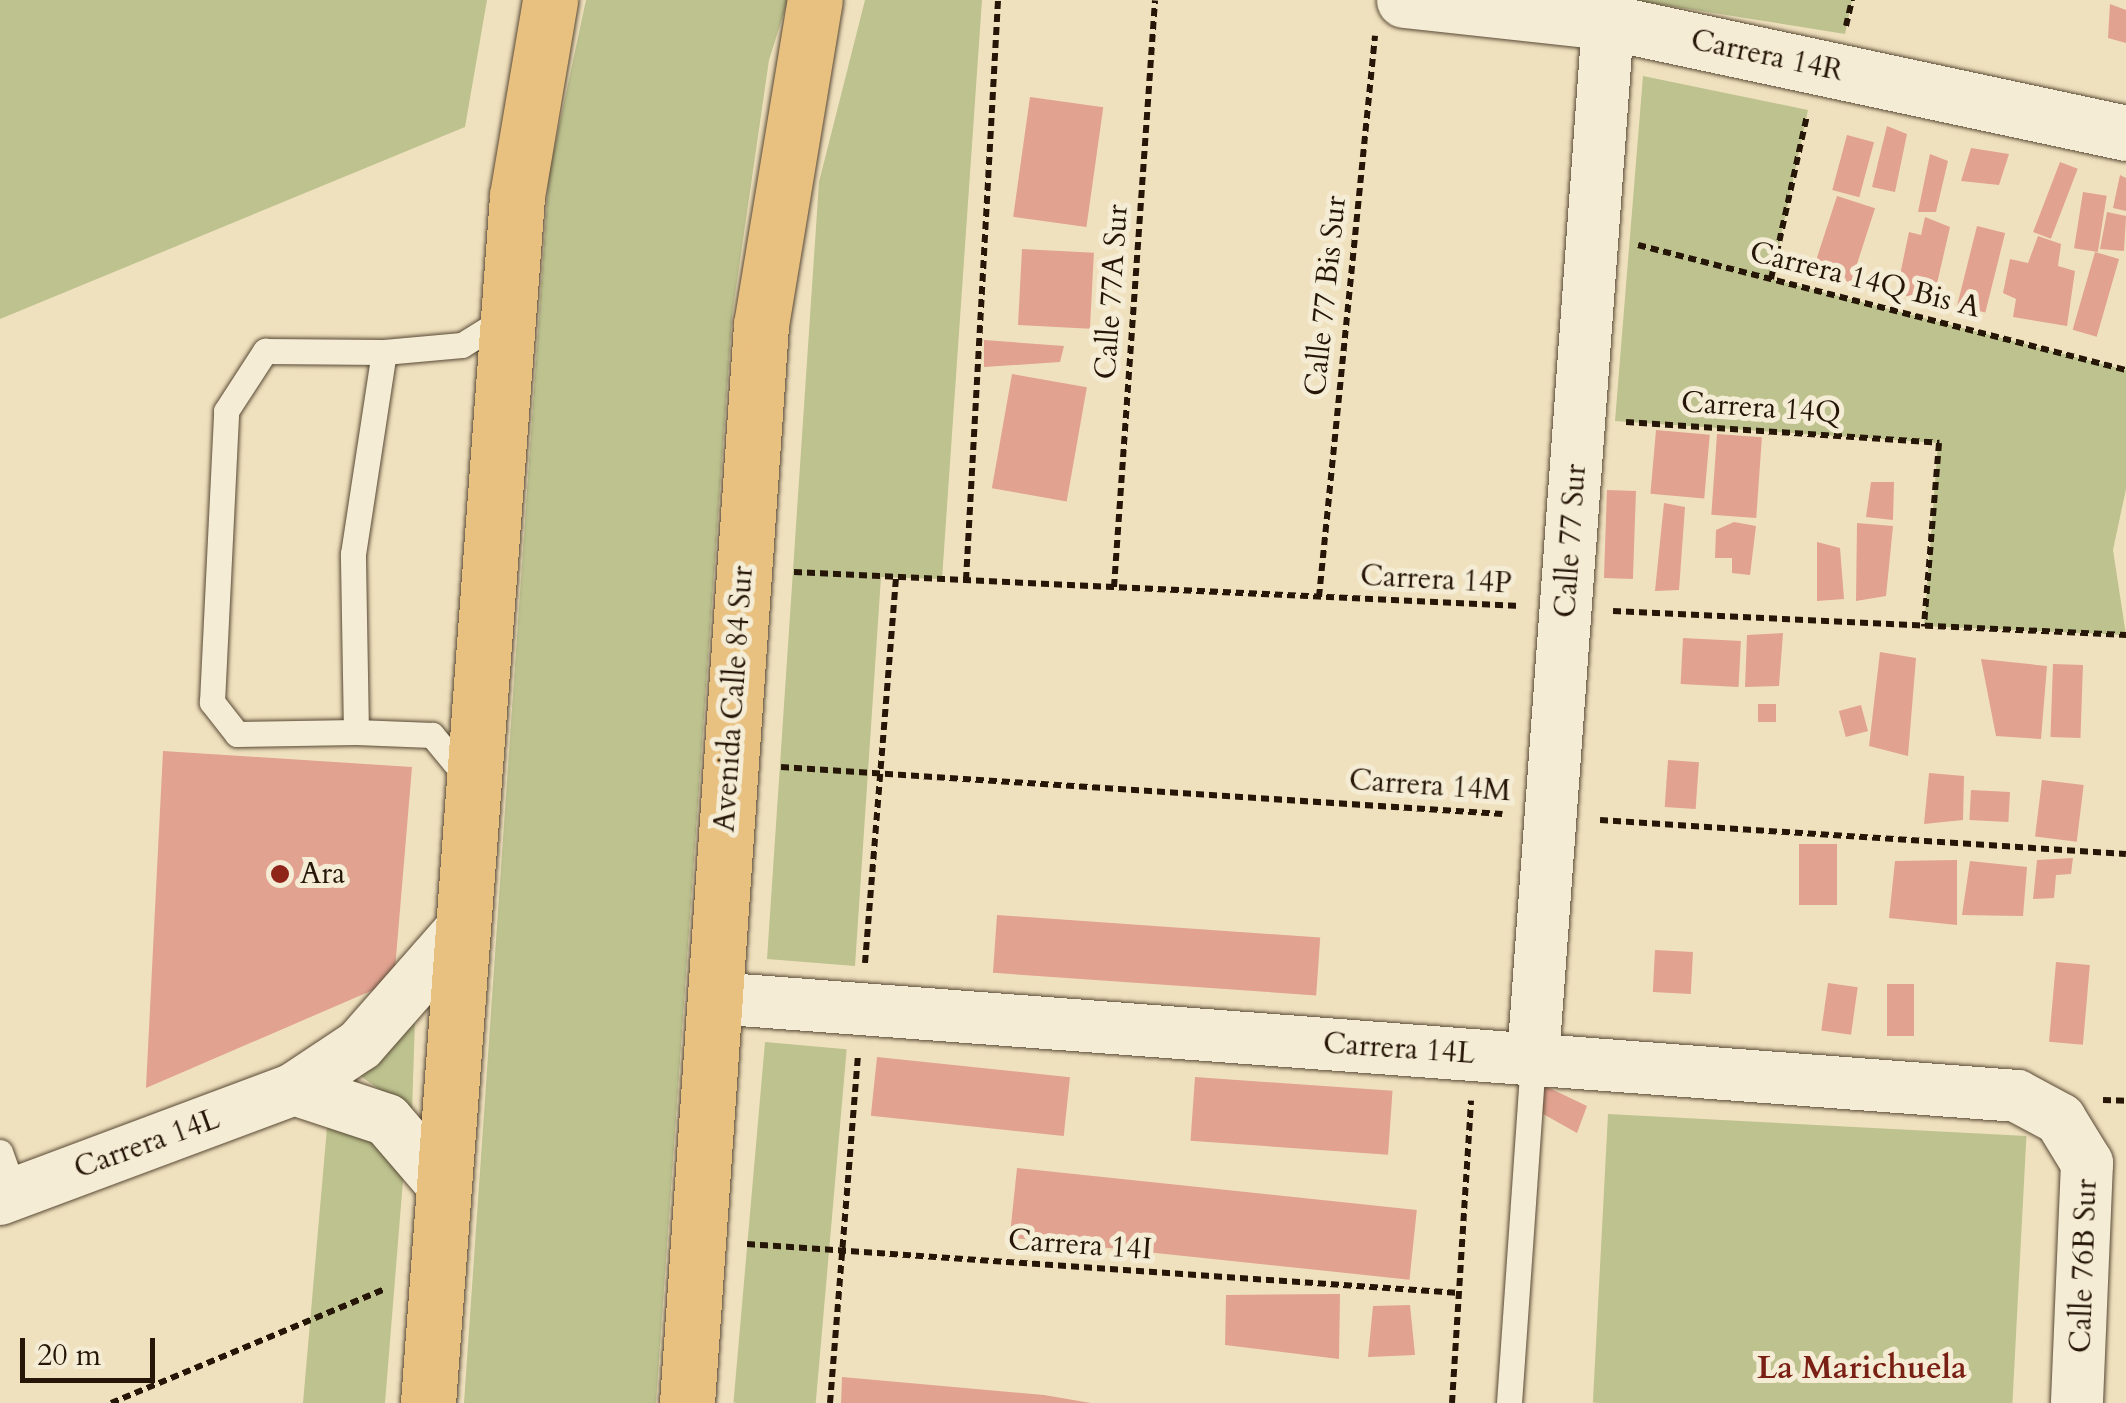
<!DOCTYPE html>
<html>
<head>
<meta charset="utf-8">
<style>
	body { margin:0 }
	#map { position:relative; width:2126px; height:1403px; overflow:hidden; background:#f0e1be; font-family:Cardo,serif }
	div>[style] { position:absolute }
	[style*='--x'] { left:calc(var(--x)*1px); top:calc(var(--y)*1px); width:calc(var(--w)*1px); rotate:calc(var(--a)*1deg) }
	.green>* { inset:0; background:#bdc28f; transform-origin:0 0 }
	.building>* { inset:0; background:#e1a290; transform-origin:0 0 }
	.path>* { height:6px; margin-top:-3px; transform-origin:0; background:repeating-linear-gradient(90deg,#261607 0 8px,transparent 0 13px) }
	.roads { filter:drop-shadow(0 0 2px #584935) drop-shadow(0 0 2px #584935) }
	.lane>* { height:25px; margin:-12.5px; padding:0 12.5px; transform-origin:12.5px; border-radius:12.5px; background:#f5ecd5 }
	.street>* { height:52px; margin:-26px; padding:0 26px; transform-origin:26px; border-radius:26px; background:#f5ecd5 }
	.secondary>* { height:55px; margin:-27.5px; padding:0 27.5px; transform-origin:27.5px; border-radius:27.5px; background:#f5ecd5 }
	.highway>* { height:55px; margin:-27.5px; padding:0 27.5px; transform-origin:27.5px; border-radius:27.5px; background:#e8c07f }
	.dots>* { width:28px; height:28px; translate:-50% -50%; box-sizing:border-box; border:5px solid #f5ecd5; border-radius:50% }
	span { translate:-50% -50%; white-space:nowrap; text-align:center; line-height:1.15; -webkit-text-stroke:10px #f5ecd5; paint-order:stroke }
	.street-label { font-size:30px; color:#261607 }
	.poi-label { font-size:30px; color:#261607 }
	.left { translate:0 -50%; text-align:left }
	.neighbourhood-label { font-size:32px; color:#7a1f14; font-weight:700 }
	.scale { position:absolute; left:20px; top:1338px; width:135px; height:45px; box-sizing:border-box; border:5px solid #261607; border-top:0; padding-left:12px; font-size:30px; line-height:35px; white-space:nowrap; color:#261607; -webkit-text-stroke:8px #f5ecd5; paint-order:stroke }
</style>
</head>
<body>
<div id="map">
	<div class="green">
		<i style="clip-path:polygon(0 0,487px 0,465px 127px,0 319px)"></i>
		<i style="clip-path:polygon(586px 0,788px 0,769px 60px,732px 316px,656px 1403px,464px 1403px,549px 173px)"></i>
		<i style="clip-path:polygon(865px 0,982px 0,942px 579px,881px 577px,855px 966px,767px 959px,819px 182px)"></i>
		<i style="clip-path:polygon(1632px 0,1852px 0,1845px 34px)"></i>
		<i style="clip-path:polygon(1643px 76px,1808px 110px,1772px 279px,2126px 370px,2126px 489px,2113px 550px,2126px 635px,1924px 626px,1938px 443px,1615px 421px)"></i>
		<i style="clip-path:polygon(415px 1020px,412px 1112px,356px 1073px)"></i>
		<i style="left:765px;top:1042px;width:82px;height:362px;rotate:5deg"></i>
		<i style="left:1608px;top:1114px;width:419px;height:289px;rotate:3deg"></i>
		<i style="clip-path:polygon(328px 1116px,355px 1122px,404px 1168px,385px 1403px,303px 1403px)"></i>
	</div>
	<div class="building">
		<i style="clip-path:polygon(2110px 4px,2126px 10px,2126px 43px,2108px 38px)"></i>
		<i style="left:1030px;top:97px;width:74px;height:121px;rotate:8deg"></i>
		<i style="clip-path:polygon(1887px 126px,1907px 134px,1895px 192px,1872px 187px)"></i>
		<i style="left:1847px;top:135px;width:28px;height:57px;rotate:15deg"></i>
		<i style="clip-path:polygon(1971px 148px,2009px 154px,1999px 185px,1961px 181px)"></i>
		<i style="clip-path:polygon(1930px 154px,1948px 161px,1936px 212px,1918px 212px)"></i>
		<i style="left:2060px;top:162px;width:19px;height:75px;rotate:21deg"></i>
		<i style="clip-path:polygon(2120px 175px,2126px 178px,2126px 211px,2113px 208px)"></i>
		<i style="left:2083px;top:192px;width:24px;height:57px;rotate:9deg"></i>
		<i style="left:1837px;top:196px;width:40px;height:78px;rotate:18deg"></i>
		<i style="clip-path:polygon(2107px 212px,2126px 216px,2124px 251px,2100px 249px)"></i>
		<i style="clip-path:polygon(1925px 217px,1950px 227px,1933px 301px,1896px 294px,1909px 232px,1921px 235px)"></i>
		<i style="left:1977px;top:226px;width:29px;height:82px;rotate:14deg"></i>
		<i style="clip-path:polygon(2038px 236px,2061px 244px,2058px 266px,2075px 271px,2067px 326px,2013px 317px,2016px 299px,2003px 293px,2010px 259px,2028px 263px)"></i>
		<i style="left:1022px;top:249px;width:72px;height:76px;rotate:3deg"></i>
		<i style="left:2095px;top:252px;width:25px;height:81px;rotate:16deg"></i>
		<i style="clip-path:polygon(984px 340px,1064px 346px,1060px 362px,984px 367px)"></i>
		<i style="left:1012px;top:374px;width:76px;height:116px;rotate:10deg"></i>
		<i style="left:1656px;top:430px;width:54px;height:64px;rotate:5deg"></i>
		<i style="left:1717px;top:434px;width:45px;height:81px;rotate:4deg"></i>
		<i style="clip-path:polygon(1871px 482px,1894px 482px,1893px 520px,1866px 517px)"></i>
		<i style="left:1607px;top:490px;width:29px;height:88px;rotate:2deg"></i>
		<i style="clip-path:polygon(1664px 503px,1685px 507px,1679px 590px,1655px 591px)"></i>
		<i style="clip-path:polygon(1734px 522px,1756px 526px,1750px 575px,1732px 573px,1732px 558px,1715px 558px,1716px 530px)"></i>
		<i style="clip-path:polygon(1857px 523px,1893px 526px,1886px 596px,1856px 601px)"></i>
		<i style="clip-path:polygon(1817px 542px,1840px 548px,1844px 599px,1817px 601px)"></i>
		<i style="clip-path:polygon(1783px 633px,1779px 686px,1745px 687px,1747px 635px)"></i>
		<i style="left:1683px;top:638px;width:58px;height:46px;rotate:3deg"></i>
		<i style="clip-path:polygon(1880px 652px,1916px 658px,1908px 756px,1869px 746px)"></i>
		<i style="clip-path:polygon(1981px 659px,2047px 666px,2041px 739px,1996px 736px)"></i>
		<i style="left:2053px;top:664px;width:30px;height:73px;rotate:2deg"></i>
		<i style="left:1776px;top:704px;width:18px;height:18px;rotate:90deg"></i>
		<i style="left:1861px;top:705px;width:27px;height:23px;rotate:75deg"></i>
		<i style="clip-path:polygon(163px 751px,412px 767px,394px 981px,146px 1088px)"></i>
		<i style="left:1668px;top:760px;width:31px;height:47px;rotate:4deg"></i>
		<i style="clip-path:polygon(1929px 773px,1964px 776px,1963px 820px,1924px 824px)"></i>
		<i style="left:2042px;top:780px;width:42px;height:57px;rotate:7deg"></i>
		<i style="left:1971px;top:790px;width:39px;height:30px;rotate:3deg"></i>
		<i style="left:1799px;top:844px;width:38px;height:61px"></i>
		<i style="clip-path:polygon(2073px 858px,2071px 874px,2056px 875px,2054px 898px,2033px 899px,2037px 860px)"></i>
		<i style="clip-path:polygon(1957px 860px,1957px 925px,1889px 918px,1895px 861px)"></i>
		<i style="clip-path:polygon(1970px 861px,2027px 867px,2023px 916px,1962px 915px)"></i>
		<i style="left:997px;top:915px;width:324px;height:58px;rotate:4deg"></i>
		<i style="left:1655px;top:950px;width:38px;height:42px;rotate:3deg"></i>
		<i style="left:2056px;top:962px;width:34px;height:80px;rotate:5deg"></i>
		<i style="left:1828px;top:983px;width:30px;height:48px;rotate:8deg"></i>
		<i style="left:1887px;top:984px;width:27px;height:52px"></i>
		<i style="left:877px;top:1057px;width:194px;height:59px;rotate:6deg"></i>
		<i style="left:1195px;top:1077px;width:198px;height:64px;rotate:4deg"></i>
		<i style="clip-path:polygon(1543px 1085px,1587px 1106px,1577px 1133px,1536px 1110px)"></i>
		<i style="left:1017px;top:1168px;width:402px;height:70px;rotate:6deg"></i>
		<i style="clip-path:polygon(1340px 1294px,1339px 1359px,1225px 1345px,1226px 1295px)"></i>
		<i style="clip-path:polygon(1410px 1305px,1415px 1355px,1368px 1357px,1373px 1306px)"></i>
		<i style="clip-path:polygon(842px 1377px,1044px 1395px,1091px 1403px,841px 1403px)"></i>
	</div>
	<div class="path">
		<i style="--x:1846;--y:26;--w:27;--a:-77"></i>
		<i style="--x:1638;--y:245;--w:504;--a:14.37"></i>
		<i style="--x:1771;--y:279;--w:168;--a:-77.6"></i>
		<i style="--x:1626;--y:422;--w:314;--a:3.8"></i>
		<i style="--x:1939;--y:443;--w:184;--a:94.7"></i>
		<i style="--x:794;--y:572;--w:727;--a:2.68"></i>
		<i style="--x:966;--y:580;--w:581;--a:-86.84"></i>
		<i style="--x:1114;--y:587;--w:588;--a:-86"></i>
		<i style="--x:1319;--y:597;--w:564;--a:-84.3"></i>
		<i style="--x:1613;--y:611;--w:514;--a:2.68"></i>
		<i style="--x:781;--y:767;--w:723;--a:3.73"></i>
		<i style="--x:1600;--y:820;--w:527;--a:3.7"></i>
		<i style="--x:865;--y:963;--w:387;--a:-85.4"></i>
		<i style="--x:2103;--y:1100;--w:23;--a:2"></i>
		<i style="--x:747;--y:1244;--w:714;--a:3.94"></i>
		<i style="--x:111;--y:1403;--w:297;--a:-22.6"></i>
		<i style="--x:830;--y:1403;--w:349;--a:-85.4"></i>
		<i style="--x:1452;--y:1403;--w:303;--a:-86.4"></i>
	</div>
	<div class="roads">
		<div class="lane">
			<i style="--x:356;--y:732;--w:119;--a:179"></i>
			<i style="--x:237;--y:734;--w:41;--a:-128"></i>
			<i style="--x:212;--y:702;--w:291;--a:-87.2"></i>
			<i style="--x:226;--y:411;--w:72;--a:-57"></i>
			<i style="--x:265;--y:351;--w:119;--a:0.5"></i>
			<i style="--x:470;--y:781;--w:60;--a:-129.6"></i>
			<i style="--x:432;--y:735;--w:76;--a:-177.7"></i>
			<i style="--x:356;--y:732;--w:178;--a:-91"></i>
			<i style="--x:353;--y:554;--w:204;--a:-81.3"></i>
			<i style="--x:384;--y:352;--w:78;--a:-5.1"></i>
			<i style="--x:462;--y:345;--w:53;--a:-31.9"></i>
			<i style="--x:0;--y:1152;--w:45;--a:70.3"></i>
			<i style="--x:1509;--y:1403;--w:345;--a:-86"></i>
		</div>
		<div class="street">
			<i style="--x:714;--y:998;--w:1307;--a:4.3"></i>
			<i style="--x:2017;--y:1096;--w:49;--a:28.1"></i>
			<i style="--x:2060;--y:1119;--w:52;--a:58.5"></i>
			<i style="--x:2087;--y:1163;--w:240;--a:92.4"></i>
			<i style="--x:1533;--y:1059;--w:1040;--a:-85.86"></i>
			<i style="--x:294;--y:1089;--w:98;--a:18.4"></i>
			<i style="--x:387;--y:1120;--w:86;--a:49.3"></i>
			<i style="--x:0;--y:1199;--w:314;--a:-20.5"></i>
			<i style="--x:294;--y:1089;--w:79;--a:-33.7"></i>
			<i style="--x:360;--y:1045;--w:154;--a:-48.7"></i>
		</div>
		<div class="secondary">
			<i style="--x:1404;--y:0;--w:205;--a:6.2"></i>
			<i style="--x:1608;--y:22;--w:530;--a:12.09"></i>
		</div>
		<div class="highway">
			<i style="--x:428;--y:1403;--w:1210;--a:-85.78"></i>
			<i style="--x:517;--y:196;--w:199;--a:-80.4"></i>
			<i style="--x:687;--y:1403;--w:1081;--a:-86.07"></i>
			<i style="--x:761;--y:325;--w:329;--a:-80.6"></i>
		</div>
	</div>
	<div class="dots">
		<i style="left:280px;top:874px;background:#8f2418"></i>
	</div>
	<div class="street-label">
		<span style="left:1767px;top:56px;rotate:12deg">Carrera 14R</span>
		<span style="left:1865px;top:280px;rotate:14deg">Carrera 14Q Bis A</span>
		<span style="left:1112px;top:292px;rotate:-86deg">Calle 77A Sur</span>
		<span style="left:1326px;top:296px;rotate:-84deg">Calle 77 Bis Sur</span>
		<span style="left:1761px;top:408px;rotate:4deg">Carrera 14Q</span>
		<span style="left:1571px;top:541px;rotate:-86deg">Calle 77 Sur</span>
		<span style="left:1436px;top:580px;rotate:3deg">Carrera 14P</span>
		<span style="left:734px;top:699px;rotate:-86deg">Avenida Calle 84 Sur</span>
		<span style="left:1430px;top:786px;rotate:4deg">Carrera 14M</span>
		<span style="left:1399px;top:1049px;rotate:4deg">Carrera 14L</span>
		<span style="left:147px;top:1144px;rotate:-20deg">Carrera 14L</span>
		<span style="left:1080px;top:1245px;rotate:4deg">Carrera 14I</span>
		<span style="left:2084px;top:1266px;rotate:-88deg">Calle 76B Sur</span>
	</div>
	<div class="poi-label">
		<span class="left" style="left:300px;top:874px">Ara</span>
	</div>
	<div class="neighbourhood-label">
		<span style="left:1862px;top:1368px">La Marichuela</span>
	</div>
	<div class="scale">20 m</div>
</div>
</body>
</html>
